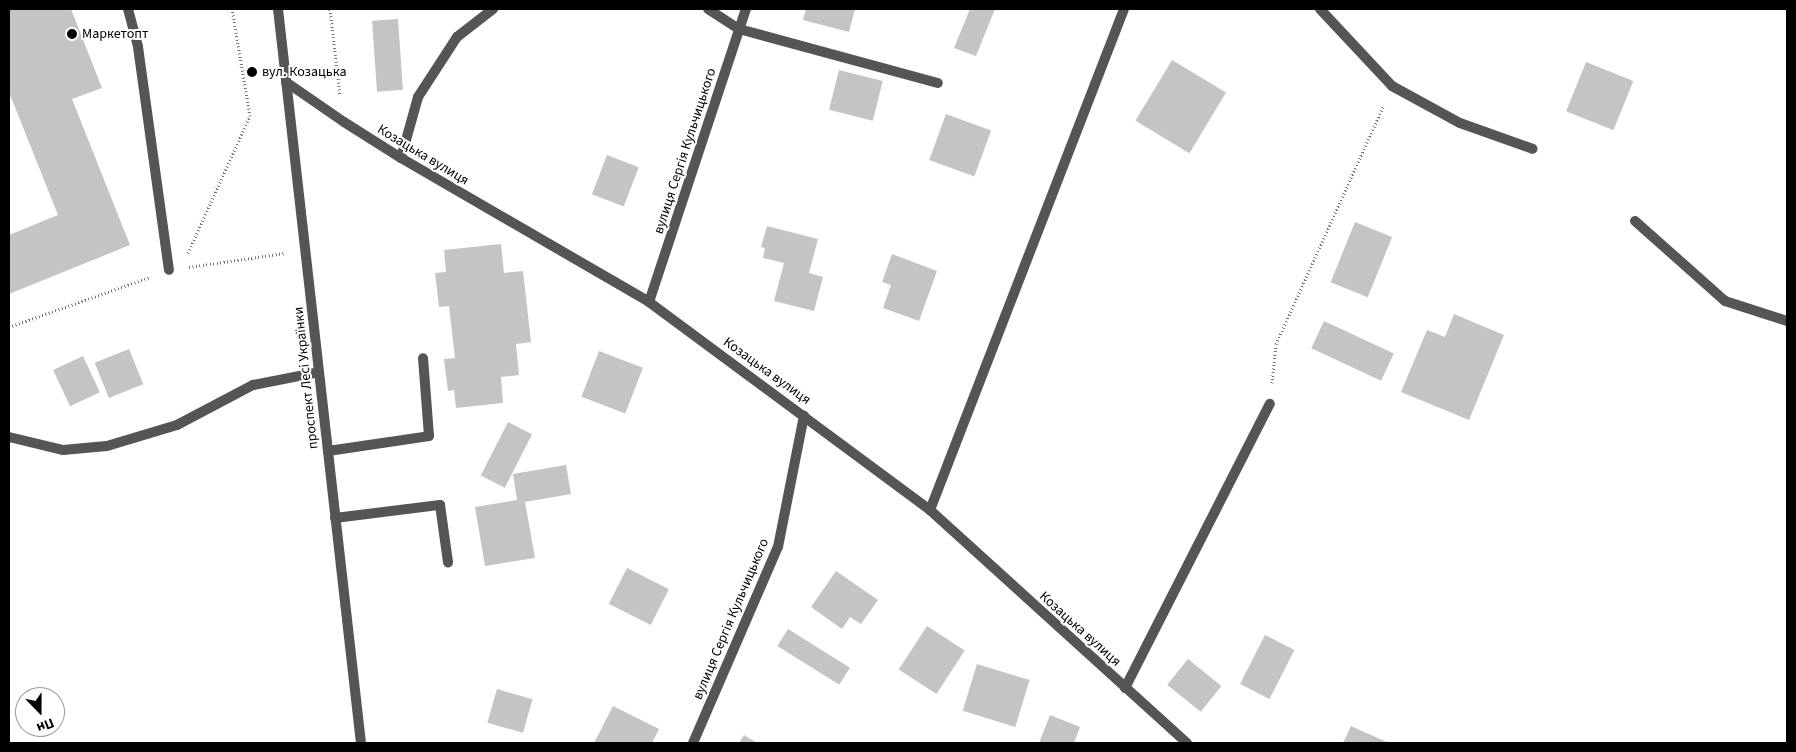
<!DOCTYPE html>
<html>
<head>
<meta charset="utf-8">
<style>
	body { margin:0 }
	#map { position:relative; width:1796px; height:752px; overflow:hidden; background:#fff; font-family:"Source Sans 3",sans-serif }
	div>[style] { position:absolute }
	[style*='--x'] { left:calc(var(--x)*1px); top:calc(var(--y)*1px); width:calc(var(--w)*1px); rotate:calc(var(--a)*1deg) }
	.building>* { inset:0; background:#c4c4c4; transform-origin:0 0 }
	.path>* { height:3px; margin-top:-1.5px; transform-origin:0; background:repeating-linear-gradient(90deg,#777 0 1px,transparent 0 3.5px) }
	.service>* { height:10px; margin:-5px; padding:0 5px; transform-origin:5px; border-radius:5px; background:#555 }
	.minor>* { height:10px; margin:-5px; padding:0 5px; transform-origin:5px; border-radius:5px; background:#555 }
	.tertiary>* { height:10px; margin:-5px; padding:0 5px; transform-origin:5px; border-radius:5px; background:#555 }
	.dots>* { width:14px; height:14px; translate:-50% -50%; box-sizing:border-box; border:2px solid #fff; border-radius:50% }
	span { translate:-50% -50%; white-space:nowrap; text-align:center; line-height:1.15; -webkit-text-stroke:4px #fff; paint-order:stroke }
	.poi-label { font-size:14px; color:#000 }
	.left { translate:0 -50%; text-align:left }
	.street-label { font-size:14px; color:#000 }
	.frame { position:absolute; inset:0; border:10px solid #000; pointer-events:none }
	.north { position:absolute; left:15px; top:687px; width:50px; height:50px; box-sizing:border-box; background:#fff; border:1px solid #999; border-radius:50%; rotate:158deg; font-size:14px; font-weight:700; line-height:20px; text-align:center; color:#000 }
	.north::after { content:''; display:block; margin:auto; width:18px; height:22px; background:#000; clip-path:polygon(50% 0,100% 100%,50% 72%,0 100%) }
</style>
</head>
<body>
<div id="map">
	<div class="building">
		<i style="clip-path:polygon(9px 9px,71px 9px,102px 88px,72px 99px,130px 245px,9px 294px,9px 235px,58px 215px,9px 92px)"></i>
		<i style="clip-path:polygon(806px 9px,855px 9px,849px 32px,803px 20px)"></i>
		<i style="clip-path:polygon(970px 9px,995px 9px,976px 56px,954px 48px)"></i>
		<i style="left:398px;top:19px;width:71px;height:26px;rotate:86deg"></i>
		<i style="left:1172px;top:60px;width:63px;height:71px;rotate:31deg"></i>
		<i style="left:1586px;top:62px;width:51px;height:53px;rotate:22deg"></i>
		<i style="left:839px;top:70px;width:45px;height:41px;rotate:14deg"></i>
		<i style="left:946px;top:114px;width:48px;height:49px;rotate:20deg"></i>
		<i style="left:607px;top:155px;width:34px;height:42px;rotate:21deg"></i>
		<i style="left:1355px;top:222px;width:40px;height:65px;rotate:22deg"></i>
		<i style="clip-path:polygon(767px 226px,818px 239px,809px 273px,823px 277px,814px 311px,774px 301px,784px 263px,763px 258px,765px 248px,761px 247px)"></i>
		<i style="clip-path:polygon(501px 244px,504px 273px,523px 271px,531px 342px,516px 344px,519px 375px,501px 377px,503px 403px,456px 408px,454px 390px,448px 391px,444px 359px,455px 358px,449px 306px,439px 307px,435px 273px,446px 272px,444px 250px)"></i>
		<i style="clip-path:polygon(892px 254px,937px 271px,919px 321px,883px 308px,891px 285px,882px 282px)"></i>
		<i style="clip-path:polygon(1454px 314px,1504px 335px,1469px 420px,1401px 392px,1427px 330px,1445px 337px)"></i>
		<i style="left:1324px;top:321px;width:77px;height:30px;rotate:25deg"></i>
		<i style="left:129px;top:349px;width:38px;height:37px;rotate:68deg"></i>
		<i style="left:599px;top:351px;width:47px;height:49px;rotate:21deg"></i>
		<i style="left:83px;top:356px;width:40px;height:33px;rotate:65deg"></i>
		<i style="left:508px;top:422px;width:27px;height:60px;rotate:27deg"></i>
		<i style="clip-path:polygon(566px 465px,571px 494px,525px 502px,535px 558px,485px 566px,475px 507px,517px 500px,513px 474px)"></i>
		<i style="left:627px;top:568px;width:47px;height:40px;rotate:27deg"></i>
		<i style="clip-path:polygon(836px 571px,878px 600px,861px 624px,850px 617px,842px 629px,811px 607px)"></i>
		<i style="left:927px;top:626px;width:45px;height:52px;rotate:33deg"></i>
		<i style="left:788px;top:629px;width:73px;height:20px;rotate:32deg"></i>
		<i style="left:1265px;top:635px;width:33px;height:55px;rotate:27deg"></i>
		<i style="left:1188px;top:659px;width:43px;height:33px;rotate:39deg"></i>
		<i style="left:977px;top:664px;width:55px;height:49px;rotate:17deg"></i>
		<i style="left:497px;top:689px;width:37px;height:35px;rotate:16deg"></i>
		<i style="clip-path:polygon(613px 706px,659px 729px,652px 743px,594px 743px)"></i>
		<i style="clip-path:polygon(1050px 715px,1080px 727px,1074px 743px,1039px 743px)"></i>
		<i style="clip-path:polygon(1351px 726px,1389px 743px,1343px 743px)"></i>
		<i style="clip-path:polygon(744px 735px,757px 743px,739px 743px)"></i>
	</div>
	<div class="path">
		<i style="--x:330;--y:9;--w:87;--a:83.4"></i>
		<i style="--x:188;--y:253;--w:150;--a:-65.7"></i>
		<i style="--x:250;--y:116;--w:109;--a:-99.5"></i>
		<i style="--x:189;--y:267;--w:97;--a:-8.3"></i>
		<i style="--x:9;--y:327;--w:150;--a:-19.5"></i>
		<i style="--x:1272;--y:383;--w:39;--a:-84"></i>
		<i style="--x:1276;--y:344;--w:262;--a:-65.7"></i>
	</div>
	<div class="service">
		<i style="--x:128;--y:9;--w:39;--a:75"></i>
		<i style="--x:138;--y:47;--w:225;--a:82.1"></i>
		<i style="--x:708;--y:9;--w:37;--a:33"></i>
		<i style="--x:739;--y:29;--w:206;--a:15.2"></i>
		<i style="--x:401;--y:158;--w:63;--a:-74.4"></i>
		<i style="--x:418;--y:97;--w:72;--a:-57"></i>
		<i style="--x:457;--y:37;--w:46;--a:-37.9"></i>
		<i style="--x:9;--y:437;--w:56;--a:13.5"></i>
		<i style="--x:63;--y:450;--w:44;--a:-5.2"></i>
		<i style="--x:107;--y:446;--w:73;--a:-16.7"></i>
		<i style="--x:177;--y:425;--w:86;--a:-27.8"></i>
		<i style="--x:253;--y:385;--w:67;--a:-11.1"></i>
		<i style="--x:328;--y:451;--w:102;--a:-8.4"></i>
		<i style="--x:429;--y:436;--w:78;--a:-94.4"></i>
		<i style="--x:335;--y:518;--w:106;--a:-7.1"></i>
		<i style="--x:440;--y:505;--w:58;--a:82"></i>
	</div>
	<div class="minor">
		<i style="--x:1320;--y:9;--w:105;--a:46.9"></i>
		<i style="--x:1392;--y:86;--w:77;--a:28.6"></i>
		<i style="--x:1460;--y:123;--w:77;--a:19.6"></i>
		<i style="--x:286;--y:82;--w:70;--a:34.6"></i>
		<i style="--x:344;--y:122;--w:67;--a:32.3"></i>
		<i style="--x:401;--y:158;--w:287;--a:30.1"></i>
		<i style="--x:649;--y:302;--w:350;--a:36.5"></i>
		<i style="--x:930;--y:510;--w:347;--a:42.2"></i>
		<i style="--x:1635;--y:221;--w:120;--a:41.6"></i>
		<i style="--x:1725;--y:301;--w:65;--a:17.9"></i>
		<i style="--x:649;--y:302;--w:309;--a:-71.7"></i>
		<i style="--x:930;--y:510;--w:537;--a:-68.83"></i>
		<i style="--x:1125;--y:688;--w:319;--a:-63"></i>
		<i style="--x:693;--y:743;--w:214;--a:-66.6"></i>
		<i style="--x:778;--y:547;--w:134;--a:-78.8"></i>
	</div>
	<div class="tertiary">
		<i style="--x:278;--y:9;--w:739;--a:83.55"></i>
	</div>
	<div class="dots">
		<i style="left:72px;top:34px;background:#000"></i>
		<i style="left:252px;top:72px;background:#000"></i>
	</div>
	<div class="poi-label">
		<span class="left" style="left:82px;top:34px">Маркетопт</span>
		<span class="left" style="left:262px;top:72px">вул. Козацька</span>
	</div>
	<div class="street-label">
		<span style="left:685px;top:151px;rotate:-72deg">вулиця Сергія Кульчицького</span>
		<span style="left:423px;top:155px;rotate:31deg">Козацька вулиця</span>
		<span style="left:767px;top:371px;rotate:36deg">Козацька вулиця</span>
		<span style="left:306px;top:378px;rotate:-96deg">проспект Лесі Українки</span>
		<span style="left:731px;top:619px;rotate:-67deg">вулиця Сергія Кульчицького</span>
		<span style="left:1080px;top:629px;rotate:42deg">Козацька вулиця</span>
	</div>
	<div class="frame"></div>
	<div class="north">Пн</div>
</div>
</body>
</html>
